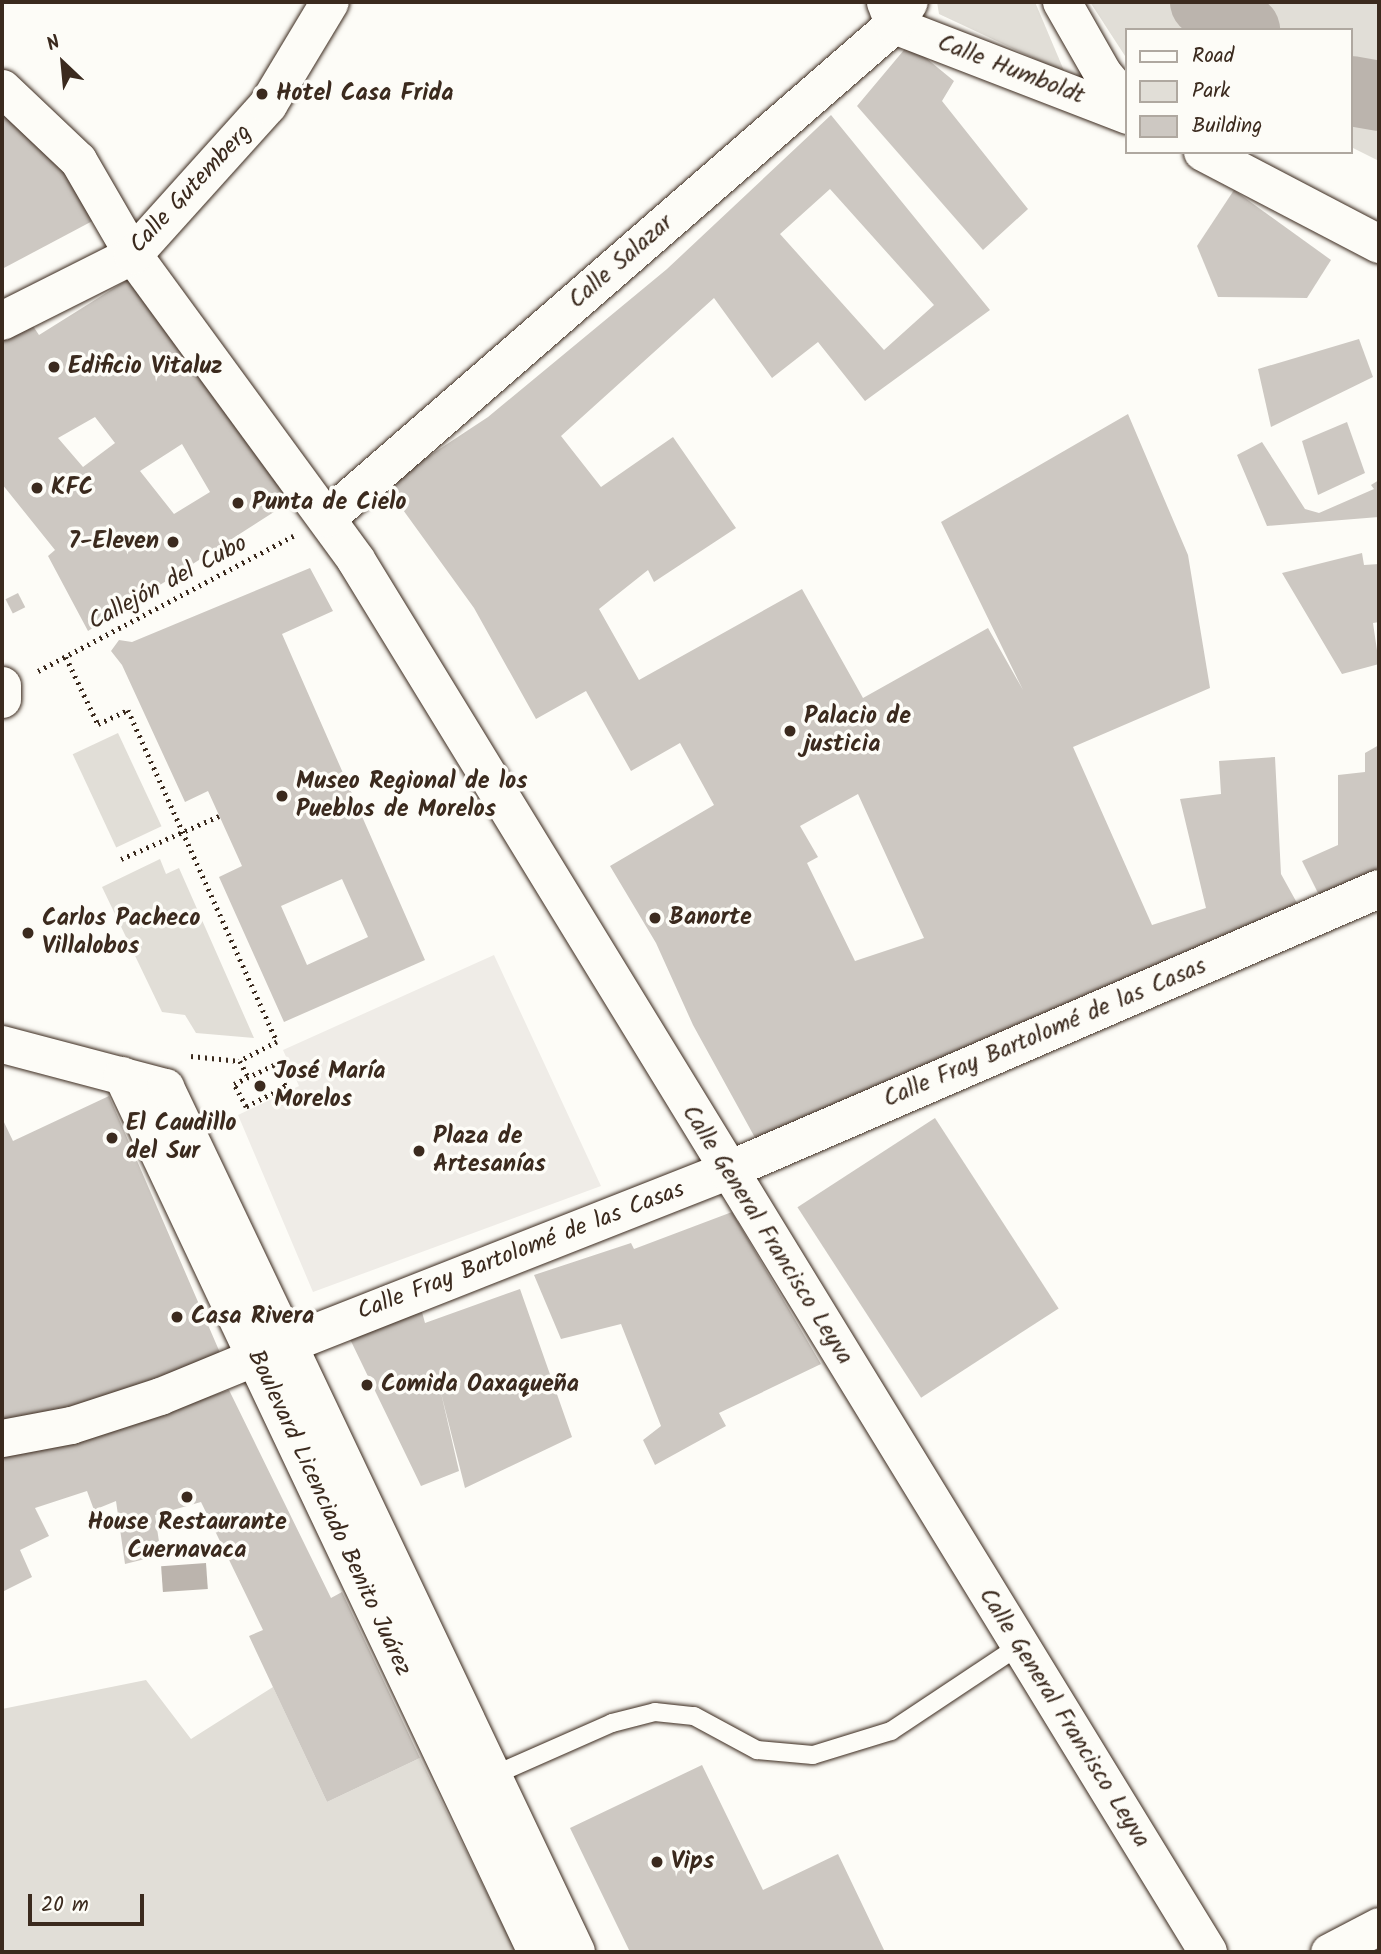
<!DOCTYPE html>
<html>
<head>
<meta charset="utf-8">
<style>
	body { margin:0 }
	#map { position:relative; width:1381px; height:1954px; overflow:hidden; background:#fdfcf7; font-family:Kalam,sans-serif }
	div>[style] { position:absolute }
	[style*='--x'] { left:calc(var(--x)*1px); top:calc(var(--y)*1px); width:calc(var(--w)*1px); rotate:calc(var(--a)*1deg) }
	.built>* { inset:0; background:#efece7 }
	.green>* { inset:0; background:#e1ded7; transform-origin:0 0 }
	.water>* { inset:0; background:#bbb4ad; transform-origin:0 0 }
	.river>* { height:70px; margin:-35px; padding:0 35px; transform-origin:35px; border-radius:35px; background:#bbb4ad }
	.building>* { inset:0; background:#cdc8c2; transform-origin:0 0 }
	.path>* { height:4.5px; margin-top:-2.25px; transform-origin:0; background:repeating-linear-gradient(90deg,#3b2a1e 0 2px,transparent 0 7px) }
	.roads { filter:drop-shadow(0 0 2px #3b2a1e) drop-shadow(0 0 2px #3b2a1e) }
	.lane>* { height:18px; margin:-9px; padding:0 9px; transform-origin:9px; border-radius:9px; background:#fdfcf7 }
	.street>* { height:37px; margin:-18.5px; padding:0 18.5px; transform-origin:18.5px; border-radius:18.5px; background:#fdfcf7 }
	.secondary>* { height:38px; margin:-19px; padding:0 19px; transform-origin:19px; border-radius:19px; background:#fdfcf7 }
	.dots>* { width:19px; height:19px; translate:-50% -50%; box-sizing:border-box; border:4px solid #fdfcf7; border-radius:50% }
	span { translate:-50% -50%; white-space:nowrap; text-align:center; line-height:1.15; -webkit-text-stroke:7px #fdfcf7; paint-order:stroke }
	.street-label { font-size:24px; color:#3b2a1e }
	.poi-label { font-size:24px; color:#3b2a1e; font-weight:700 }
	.left { translate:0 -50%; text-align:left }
	.right { translate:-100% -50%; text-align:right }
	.frame { position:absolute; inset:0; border:4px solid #3b2a1e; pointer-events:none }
	.legend { position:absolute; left:1125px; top:28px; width:228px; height:126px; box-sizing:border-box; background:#fdfcf7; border:2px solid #afa8a0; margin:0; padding:9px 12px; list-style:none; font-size:21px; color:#3b2a1e }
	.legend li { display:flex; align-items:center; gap:14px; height:35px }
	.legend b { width:35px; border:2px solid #afa8a0 }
	.north { position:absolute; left:28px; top:28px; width:70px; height:70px; -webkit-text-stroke:5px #fdfcf7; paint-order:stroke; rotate:334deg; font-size:19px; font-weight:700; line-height:28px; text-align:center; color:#3b2a1e }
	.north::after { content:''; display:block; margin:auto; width:24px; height:32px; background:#3b2a1e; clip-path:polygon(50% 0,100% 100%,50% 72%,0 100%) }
	.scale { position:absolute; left:28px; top:1894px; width:116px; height:32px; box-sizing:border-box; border:4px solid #3b2a1e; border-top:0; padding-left:9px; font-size:21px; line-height:24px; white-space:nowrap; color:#3b2a1e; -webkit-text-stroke:5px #fdfcf7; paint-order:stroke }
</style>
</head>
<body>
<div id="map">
	<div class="built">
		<i style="clip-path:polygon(494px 955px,601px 1186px,313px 1292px,238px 1115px,299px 1086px,283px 1050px)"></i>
	</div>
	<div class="green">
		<i style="clip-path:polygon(937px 2px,1035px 2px,1065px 73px,939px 14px)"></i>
		<i style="clip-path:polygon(1090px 2px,1379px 2px,1379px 161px,1351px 147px,1351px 30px,1127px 30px,1127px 59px)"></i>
		<i style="left:118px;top:733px;width:103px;height:50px;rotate:65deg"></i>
		<i style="clip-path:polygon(160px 859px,166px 874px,179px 868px,254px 1038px,196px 1033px,185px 1015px,162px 1012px,102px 887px)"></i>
		<i style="clip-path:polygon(146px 1680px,191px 1739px,273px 1687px,327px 1802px,420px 1758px,516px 1952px,2px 1952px,2px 1709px)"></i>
	</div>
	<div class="water">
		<i style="left:206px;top:1563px;width:26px;height:45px;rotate:86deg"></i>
	</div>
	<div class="river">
		<i style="--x:1205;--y:2;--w:49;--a:35"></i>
		<i style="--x:1351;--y:91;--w:28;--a:10"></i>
	</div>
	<div class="building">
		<i style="clip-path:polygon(909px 44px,954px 81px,942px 101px,1028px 209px,983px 250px,857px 106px)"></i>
		<i style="clip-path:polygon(2px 109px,74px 169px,100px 217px,2px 269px)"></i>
		<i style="clip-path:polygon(evenodd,831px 115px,990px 310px,865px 401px,818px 342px,772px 378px,714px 298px,561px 436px,601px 487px,673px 437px,736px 528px,654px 582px,648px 570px,599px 609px,639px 680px,802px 589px,863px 698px,988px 628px,1023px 690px,941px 522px,1128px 414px,1188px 555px,1210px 688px,1073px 747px,1152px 925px,1206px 908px,1180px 799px,1221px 794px,1219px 761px,1275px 757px,1281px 874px,1302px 912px,759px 1145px,693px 1025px,656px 943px,610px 866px,714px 805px,680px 743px,631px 771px,586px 691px,536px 719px,474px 608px,385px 485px,488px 417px,667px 269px,831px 115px,830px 189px,934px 305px,884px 350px,780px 234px,830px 189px,831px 115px,858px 794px,924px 938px,855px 961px,807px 863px,818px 857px,800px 826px,858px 794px)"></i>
		<i style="clip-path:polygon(1234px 190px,1331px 260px,1307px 298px,1218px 297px,1197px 246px)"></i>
		<i style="clip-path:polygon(evenodd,138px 273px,302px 494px,88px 631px,48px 556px,55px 550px,2px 484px,2px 335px,29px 320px,39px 335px,138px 273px,95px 417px,115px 443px,83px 467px,58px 438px,95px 417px,138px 273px,182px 444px,210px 492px,174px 514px,140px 471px,182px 444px)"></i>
		<i style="clip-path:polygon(1359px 339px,1373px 377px,1271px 427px,1258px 369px)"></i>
		<i style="clip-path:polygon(1347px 422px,1365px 473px,1318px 495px,1302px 441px)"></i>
		<i style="clip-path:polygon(1262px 442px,1305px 509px,1319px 513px,1374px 489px,1371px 485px,1379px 480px,1379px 517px,1267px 526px,1237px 455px)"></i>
		<i style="clip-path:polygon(1362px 553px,1364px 565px,1379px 564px,1379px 622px,1373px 623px,1379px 664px,1342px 674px,1282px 573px)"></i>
		<i style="clip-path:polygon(evenodd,310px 568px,333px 611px,282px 634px,425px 960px,284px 1022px,219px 877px,242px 866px,208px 791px,185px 802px,122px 665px,111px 651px,119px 640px,132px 642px,310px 568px,342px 879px,368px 937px,307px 965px,281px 906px,342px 879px)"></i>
		<i style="left:18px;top:593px;width:16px;height:14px;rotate:63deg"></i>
		<i style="clip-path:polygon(1379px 745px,1379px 878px,1323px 903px,1302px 861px,1338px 845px,1338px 775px,1365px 772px,1365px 753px)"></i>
		<i style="clip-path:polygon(109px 1096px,221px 1355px,57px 1413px,2px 1422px,2px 1118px,13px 1141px)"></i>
		<i style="left:935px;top:1118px;width:227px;height:164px;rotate:57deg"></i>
		<i style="clip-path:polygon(732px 1212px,821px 1364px,719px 1413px,726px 1426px,655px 1465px,643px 1440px,661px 1426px,621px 1324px,561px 1339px,534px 1275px,631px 1243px,634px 1249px)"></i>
		<i style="clip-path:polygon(520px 1289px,572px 1437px,465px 1488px,441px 1393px,459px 1471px,421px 1486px,348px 1335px,422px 1312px,425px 1323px)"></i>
		<i style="clip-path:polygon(229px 1390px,331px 1598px,342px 1592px,420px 1758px,327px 1802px,249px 1636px,263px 1630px,201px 1502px,155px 1515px,161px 1555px,125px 1564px,116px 1501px,94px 1510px,87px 1491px,35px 1508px,49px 1536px,20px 1550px,32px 1577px,2px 1592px,2px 1450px,106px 1430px)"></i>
		<i style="clip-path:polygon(702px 1765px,763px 1890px,838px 1854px,885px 1952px,630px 1952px,570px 1828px)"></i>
	</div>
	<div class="path">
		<i style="--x:66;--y:657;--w:74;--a:64.5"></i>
		<i style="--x:98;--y:724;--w:33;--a:-25"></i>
		<i style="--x:128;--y:710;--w:364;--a:65.8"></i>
		<i style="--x:277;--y:1042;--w:42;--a:152.8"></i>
		<i style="--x:38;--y:671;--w:289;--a:-27.9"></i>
		<i style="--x:121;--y:859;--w:107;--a:-23.7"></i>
		<i style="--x:191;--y:1056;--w:49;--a:5.8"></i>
		<i style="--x:240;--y:1061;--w:18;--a:63"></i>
		<i style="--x:274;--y:1065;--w:25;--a:61"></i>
		<i style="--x:286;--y:1087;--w:45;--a:153.4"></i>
		<i style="--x:246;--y:1107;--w:26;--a:-118"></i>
		<i style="--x:234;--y:1084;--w:44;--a:-25.4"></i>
	</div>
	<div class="roads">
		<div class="lane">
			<i style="--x:492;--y:1776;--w:131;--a:-23.8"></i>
			<i style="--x:612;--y:1723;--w:44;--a:-14.3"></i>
			<i style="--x:655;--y:1712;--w:39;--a:6"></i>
			<i style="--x:694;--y:1716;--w:72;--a:28.4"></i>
			<i style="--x:757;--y:1750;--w:56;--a:5.1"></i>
			<i style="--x:813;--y:1755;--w:82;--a:-17.1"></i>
			<i style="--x:891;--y:1731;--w:154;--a:-33.6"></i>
		</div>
		<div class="street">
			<i style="--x:885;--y:2;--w:25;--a:69"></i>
			<i style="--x:894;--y:25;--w:250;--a:21.1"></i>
			<i style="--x:2;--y:88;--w:105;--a:43.5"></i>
			<i style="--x:78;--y:160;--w:110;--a:59.9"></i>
			<i style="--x:2;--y:685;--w:14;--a:90"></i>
			<i style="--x:2;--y:1044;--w:169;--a:14.8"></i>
			<i style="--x:165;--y:1087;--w:284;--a:64.5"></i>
			<i style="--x:2;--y:1438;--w:70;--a:-10.7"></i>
			<i style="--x:71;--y:1425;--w:94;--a:-18"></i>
			<i style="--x:160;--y:1396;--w:103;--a:-22.3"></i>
			<i style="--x:255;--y:1357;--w:312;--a:-115.3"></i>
			<i style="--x:1329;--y:1952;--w:56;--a:-27.5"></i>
		</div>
		<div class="secondary">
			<i style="--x:1062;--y:2;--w:83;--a:60.3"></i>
			<i style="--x:1103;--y:74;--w:38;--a:50"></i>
			<i style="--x:1203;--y:152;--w:199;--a:27.6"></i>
			<i style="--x:133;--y:255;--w:378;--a:53.8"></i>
			<i style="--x:356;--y:560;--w:1632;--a:58.53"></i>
			<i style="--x:2;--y:321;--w:147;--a:-26.7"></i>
			<i style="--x:133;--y:255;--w:202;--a:-48"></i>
			<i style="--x:268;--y:105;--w:120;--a:-59"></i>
			<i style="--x:327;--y:518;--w:751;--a:-41.01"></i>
			<i style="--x:894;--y:25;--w:27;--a:-57"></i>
			<i style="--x:287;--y:1343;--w:674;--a:64.61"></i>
			<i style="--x:537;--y:1952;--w:658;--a:-115.36"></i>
			<i style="--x:255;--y:1357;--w:507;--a:-21.51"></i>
			<i style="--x:727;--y:1171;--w:710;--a:-23.39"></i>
		</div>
	</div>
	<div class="dots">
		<i style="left:262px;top:94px;background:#3b2a1e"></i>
		<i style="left:54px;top:367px;background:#3b2a1e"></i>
		<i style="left:37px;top:488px;background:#3b2a1e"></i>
		<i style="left:238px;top:503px;background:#3b2a1e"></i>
		<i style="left:173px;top:542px;background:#3b2a1e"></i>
		<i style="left:790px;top:731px;background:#3b2a1e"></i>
		<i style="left:282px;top:796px;background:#3b2a1e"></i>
		<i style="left:655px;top:918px;background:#3b2a1e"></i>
		<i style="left:28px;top:933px;background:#3b2a1e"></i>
		<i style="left:260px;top:1086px;background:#3b2a1e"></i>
		<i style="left:112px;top:1138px;background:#3b2a1e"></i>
		<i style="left:419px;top:1151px;background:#3b2a1e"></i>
		<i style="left:177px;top:1317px;background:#3b2a1e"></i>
		<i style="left:367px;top:1385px;background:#3b2a1e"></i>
		<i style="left:187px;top:1497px;background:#3b2a1e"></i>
		<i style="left:657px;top:1862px;background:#3b2a1e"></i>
	</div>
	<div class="street-label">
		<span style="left:1011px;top:70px;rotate:21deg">Calle Humboldt</span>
		<span style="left:191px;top:189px;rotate:-47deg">Calle Gutemberg</span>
		<span style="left:621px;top:262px;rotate:-41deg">Calle Salazar</span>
		<span style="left:168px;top:583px;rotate:-28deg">Callejón del Cubo</span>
		<span style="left:1045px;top:1033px;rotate:-23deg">Calle Fray Bartolomé de las Casas</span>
		<span style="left:767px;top:1235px;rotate:58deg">Calle General Francisco Leyva</span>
		<span style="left:521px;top:1251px;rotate:-21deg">Calle Fray Bartolomé de las Casas</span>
		<span style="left:329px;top:1513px;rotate:65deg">Boulevard Licenciado Benito Juárez</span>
		<span style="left:1064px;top:1718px;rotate:58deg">Calle General Francisco Leyva</span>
	</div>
	<div class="poi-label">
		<span class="left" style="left:276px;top:94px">Hotel Casa Frida</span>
		<span class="left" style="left:68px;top:367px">Edificio Vitaluz</span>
		<span class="left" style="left:51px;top:488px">KFC</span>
		<span class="left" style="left:252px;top:503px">Punta de Cielo</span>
		<span class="right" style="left:159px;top:542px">7-Eleven</span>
		<span class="left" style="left:804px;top:731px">Palacio de<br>justicia</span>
		<span class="left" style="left:296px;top:796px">Museo Regional de los<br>Pueblos de Morelos</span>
		<span class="left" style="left:669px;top:918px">Banorte</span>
		<span class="left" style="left:42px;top:933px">Carlos Pacheco<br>Villalobos</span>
		<span class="left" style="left:274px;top:1086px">José María<br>Morelos</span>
		<span class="left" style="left:126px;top:1138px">El Caudillo<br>del Sur</span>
		<span class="left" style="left:433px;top:1151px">Plaza de<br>Artesanías</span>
		<span class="left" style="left:191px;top:1317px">Casa Rivera</span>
		<span class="left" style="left:381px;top:1385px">Comida Oaxaqueña</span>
		<span style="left:187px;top:1537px">House Restaurante<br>Cuernavaca</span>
		<span class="left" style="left:671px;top:1862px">Vips</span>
	</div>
	<div class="frame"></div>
	<ul class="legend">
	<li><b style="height:9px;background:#fdfcf7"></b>Road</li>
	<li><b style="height:19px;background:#e1ded7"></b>Park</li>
	<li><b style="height:19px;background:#cdc8c2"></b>Building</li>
	</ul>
	<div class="north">N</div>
	<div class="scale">20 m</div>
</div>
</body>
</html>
